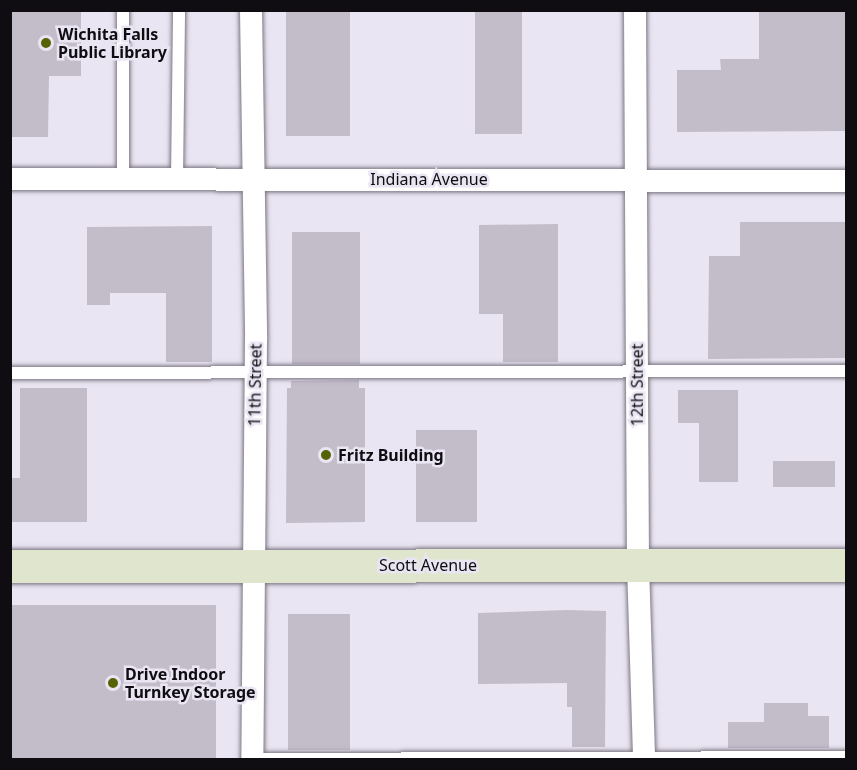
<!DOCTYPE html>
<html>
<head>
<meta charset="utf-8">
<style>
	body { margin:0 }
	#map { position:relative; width:857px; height:770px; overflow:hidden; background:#eae5f2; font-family:"Noto Sans",sans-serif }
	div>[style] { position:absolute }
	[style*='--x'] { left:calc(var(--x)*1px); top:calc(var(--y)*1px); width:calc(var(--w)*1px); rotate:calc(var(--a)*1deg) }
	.building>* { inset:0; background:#c3bdca; transform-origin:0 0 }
	.roads { filter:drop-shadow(0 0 2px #7c7783) drop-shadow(0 0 2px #7c7783) }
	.lane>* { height:12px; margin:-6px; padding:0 6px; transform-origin:6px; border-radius:6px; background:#fff }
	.street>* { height:22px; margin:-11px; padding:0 11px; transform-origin:11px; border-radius:11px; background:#fff }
	.secondary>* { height:33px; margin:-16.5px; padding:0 16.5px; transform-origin:16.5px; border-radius:16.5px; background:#e0e5ce }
	.dots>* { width:16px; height:16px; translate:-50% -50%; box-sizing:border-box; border:3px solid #eae5f2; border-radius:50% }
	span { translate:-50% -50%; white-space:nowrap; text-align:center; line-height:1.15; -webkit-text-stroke:5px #eae5f2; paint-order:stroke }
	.poi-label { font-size:16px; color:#0f0d12; font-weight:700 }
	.left { translate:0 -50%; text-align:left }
	.street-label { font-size:16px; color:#0f0d12 }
	.frame { position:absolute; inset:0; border:12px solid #0f0d12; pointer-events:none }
</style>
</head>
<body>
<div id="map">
	<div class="building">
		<i style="clip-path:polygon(10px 10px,81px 10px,81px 76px,49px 76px,48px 137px,10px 137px)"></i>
		<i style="left:286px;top:10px;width:64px;height:126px"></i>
		<i style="left:475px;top:10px;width:47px;height:124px"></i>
		<i style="clip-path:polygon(759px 10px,846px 10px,846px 131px,677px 132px,677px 70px,721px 70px,720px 59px,759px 59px)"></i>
		<i style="clip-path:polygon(740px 222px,846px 222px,846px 358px,708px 359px,709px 256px,740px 256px)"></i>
		<i style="clip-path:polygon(558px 224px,558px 362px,503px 362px,503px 314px,479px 314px,479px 225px)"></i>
		<i style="clip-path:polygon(212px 226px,212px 362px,166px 362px,166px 293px,110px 293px,110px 305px,87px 305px,87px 227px)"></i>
		<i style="left:292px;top:232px;width:68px;height:132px"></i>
		<i style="clip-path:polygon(359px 380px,359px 388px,365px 388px,365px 522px,286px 523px,287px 388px,291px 388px,291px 381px)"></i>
		<i style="clip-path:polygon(20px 388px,87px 388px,87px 522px,10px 522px,10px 478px,20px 478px)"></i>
		<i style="clip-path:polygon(678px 390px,738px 390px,738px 482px,699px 482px,699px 423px,678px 423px)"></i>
		<i style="left:416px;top:430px;width:61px;height:92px"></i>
		<i style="left:773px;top:461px;width:62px;height:26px"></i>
		<i style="left:216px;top:605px;width:154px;height:206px;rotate:90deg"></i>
		<i style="clip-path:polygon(567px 610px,606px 611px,605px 747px,572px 747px,572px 707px,567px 707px,567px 683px,478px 684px,478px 613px)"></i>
		<i style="left:288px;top:614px;width:62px;height:136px"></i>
		<i style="clip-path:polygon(764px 703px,808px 703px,808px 716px,829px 716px,829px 748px,728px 748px,728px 722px,764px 722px)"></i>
	</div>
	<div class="roads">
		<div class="lane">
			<i style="--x:123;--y:179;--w:169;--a:-90"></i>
			<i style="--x:177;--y:179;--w:169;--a:-89.3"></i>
			<i style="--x:10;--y:373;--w:836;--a:-0.14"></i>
			<i style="--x:252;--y:759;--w:594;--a:-0.19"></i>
		</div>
		<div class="street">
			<i style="--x:251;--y:10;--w:330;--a:89.1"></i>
			<i style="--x:256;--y:340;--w:420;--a:90.5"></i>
			<i style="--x:635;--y:10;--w:555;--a:89.69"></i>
			<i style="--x:638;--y:565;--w:195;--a:88.2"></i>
			<i style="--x:10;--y:179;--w:836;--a:0.14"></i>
		</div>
		<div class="secondary">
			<i style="--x:10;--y:566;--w:836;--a:-0.07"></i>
		</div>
	</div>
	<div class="dots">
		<i style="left:46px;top:43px;background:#566305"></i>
		<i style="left:326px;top:455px;background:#566305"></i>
		<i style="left:113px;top:683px;background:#566305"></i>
	</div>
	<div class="poi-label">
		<span class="left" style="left:58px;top:43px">Wichita Falls<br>Public Library</span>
		<span class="left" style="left:338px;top:455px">Fritz Building</span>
		<span class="left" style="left:125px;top:683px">Drive Indoor<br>Turnkey Storage</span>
	</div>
	<div class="street-label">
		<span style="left:429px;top:179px">Indiana Avenue</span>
		<span style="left:255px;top:385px;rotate:-89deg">11th Street</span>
		<span style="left:637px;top:385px;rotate:-90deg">12th Street</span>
		<span style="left:428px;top:565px">Scott Avenue</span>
	</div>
	<div class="frame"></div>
</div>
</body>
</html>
